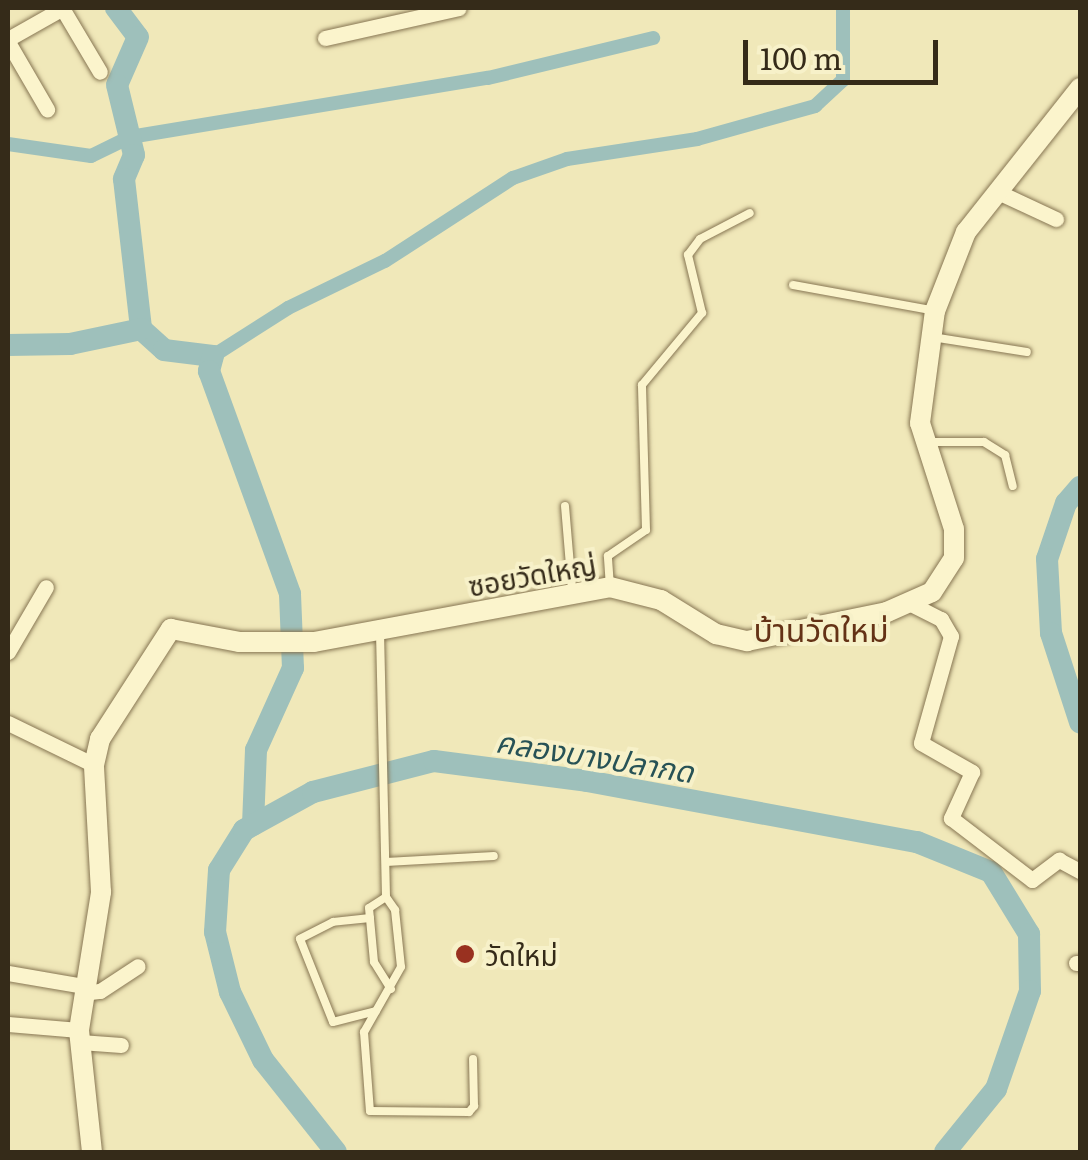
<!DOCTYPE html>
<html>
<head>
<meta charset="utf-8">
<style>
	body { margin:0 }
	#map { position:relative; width:1088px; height:1160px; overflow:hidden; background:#f0e8b9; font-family:Literata,"Noto Sans Thai",serif }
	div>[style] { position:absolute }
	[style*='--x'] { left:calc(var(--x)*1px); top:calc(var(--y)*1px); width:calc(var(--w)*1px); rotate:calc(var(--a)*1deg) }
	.canal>* { height:14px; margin:-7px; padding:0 7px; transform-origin:7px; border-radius:7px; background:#9ec0bb }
	.river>* { height:22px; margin:-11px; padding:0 11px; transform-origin:11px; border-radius:11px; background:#9ec0bb }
	.roads { filter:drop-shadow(0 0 2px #877653) drop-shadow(0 0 2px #877653) }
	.service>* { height:8px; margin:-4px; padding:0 4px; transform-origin:4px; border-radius:4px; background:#fbf4cc }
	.minor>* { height:15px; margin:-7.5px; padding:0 7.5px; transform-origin:7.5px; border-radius:7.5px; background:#fbf4cc }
	.tertiary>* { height:20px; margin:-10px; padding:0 10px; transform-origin:10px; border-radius:10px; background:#fbf4cc }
	.dots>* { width:28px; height:28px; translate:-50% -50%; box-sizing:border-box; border:5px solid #f7f1c9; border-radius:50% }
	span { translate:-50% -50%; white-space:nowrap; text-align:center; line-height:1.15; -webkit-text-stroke:8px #f7f1c9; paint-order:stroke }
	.street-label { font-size:28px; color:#352b19 }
	.poi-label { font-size:28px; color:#352b19 }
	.left { translate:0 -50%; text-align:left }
	.water-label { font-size:30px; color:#275256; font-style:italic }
	.quarter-label { font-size:32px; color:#643216 }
	.frame { position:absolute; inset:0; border:10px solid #352b19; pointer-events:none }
	.scale { position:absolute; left:743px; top:40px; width:195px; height:45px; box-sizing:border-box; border:5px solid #352b19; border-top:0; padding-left:12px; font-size:30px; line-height:35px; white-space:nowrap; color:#352b19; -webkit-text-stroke:8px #f7f1c9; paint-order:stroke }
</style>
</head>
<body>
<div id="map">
	<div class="canal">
		<i style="--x:8;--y:144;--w:84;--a:8.2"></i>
		<i style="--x:91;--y:156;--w:43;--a:-26"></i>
		<i style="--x:130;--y:137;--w:363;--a:-9.4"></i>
		<i style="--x:488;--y:78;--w:170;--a:-13.6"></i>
		<i style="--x:213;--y:356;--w:89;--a:-32.6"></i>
		<i style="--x:288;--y:308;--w:108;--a:-25.9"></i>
		<i style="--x:385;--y:261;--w:153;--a:-33"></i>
		<i style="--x:513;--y:178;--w:57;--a:-19.4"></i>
		<i style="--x:567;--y:159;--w:132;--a:-8.7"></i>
		<i style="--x:697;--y:139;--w:123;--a:-15.6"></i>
		<i style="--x:815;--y:106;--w:38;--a:-43"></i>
		<i style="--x:843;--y:80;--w:72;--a:-90"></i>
	</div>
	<div class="river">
		<i style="--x:116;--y:8;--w:36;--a:53"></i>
		<i style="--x:138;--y:37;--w:52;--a:113.6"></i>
		<i style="--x:117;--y:85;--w:72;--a:76.3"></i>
		<i style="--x:134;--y:155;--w:26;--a:113"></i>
		<i style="--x:124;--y:179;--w:151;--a:83.5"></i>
		<i style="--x:141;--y:329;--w:31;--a:42"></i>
		<i style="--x:164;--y:350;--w:49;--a:7"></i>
		<i style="--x:213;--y:356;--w:16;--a:105"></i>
		<i style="--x:209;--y:371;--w:237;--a:70"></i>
		<i style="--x:290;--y:594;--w:74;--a:87.7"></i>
		<i style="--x:293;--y:668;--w:90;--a:114.3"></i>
		<i style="--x:256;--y:750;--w:75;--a:92.3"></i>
		<i style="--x:8;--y:345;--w:62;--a:-0.9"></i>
		<i style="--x:70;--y:344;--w:73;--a:-11.9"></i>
		<i style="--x:1080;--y:487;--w:21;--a:131"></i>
		<i style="--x:1066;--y:503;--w:59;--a:108.7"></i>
		<i style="--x:1047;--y:559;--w:74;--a:86.9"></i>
		<i style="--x:1051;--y:633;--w:94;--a:72"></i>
		<i style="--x:336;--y:1152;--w:117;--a:-128.4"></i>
		<i style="--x:263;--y:1060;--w:76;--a:-115.9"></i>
		<i style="--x:230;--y:992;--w:62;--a:-104"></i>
		<i style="--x:215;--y:932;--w:62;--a:-86.3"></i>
		<i style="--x:219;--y:870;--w:47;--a:-58"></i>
		<i style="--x:244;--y:830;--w:79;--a:-28.8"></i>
		<i style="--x:313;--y:792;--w:125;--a:-14.4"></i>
		<i style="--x:434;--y:761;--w:154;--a:7.4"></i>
		<i style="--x:587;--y:781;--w:336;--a:10.5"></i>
		<i style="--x:917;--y:842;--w:80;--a:22.1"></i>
		<i style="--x:991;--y:872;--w:73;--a:58.5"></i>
		<i style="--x:1029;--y:934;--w:57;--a:89"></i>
		<i style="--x:1030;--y:991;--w:104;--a:109.1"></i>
		<i style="--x:996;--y:1089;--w:81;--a:129"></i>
	</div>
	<div class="roads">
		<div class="service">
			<i style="--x:793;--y:285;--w:140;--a:10.3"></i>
			<i style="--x:932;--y:337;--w:96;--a:9"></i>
			<i style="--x:929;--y:442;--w:55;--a:0"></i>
			<i style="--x:984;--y:442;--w:25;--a:32"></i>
			<i style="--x:1005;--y:455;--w:32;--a:76"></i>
			<i style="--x:565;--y:506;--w:84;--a:85.2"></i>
			<i style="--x:610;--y:587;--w:31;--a:-94"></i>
			<i style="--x:608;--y:556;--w:46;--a:-34.4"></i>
			<i style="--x:646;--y:530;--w:145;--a:-91.6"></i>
			<i style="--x:642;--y:385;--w:94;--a:-50.2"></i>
			<i style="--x:702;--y:313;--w:60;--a:-103.6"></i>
			<i style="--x:688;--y:255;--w:20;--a:-53"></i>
			<i style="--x:700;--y:239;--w:56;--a:-27.5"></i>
			<i style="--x:380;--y:632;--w:265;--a:88.7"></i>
			<i style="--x:386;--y:897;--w:16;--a:55"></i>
			<i style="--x:395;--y:910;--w:57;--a:84"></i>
			<i style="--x:401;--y:967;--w:75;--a:119.6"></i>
			<i style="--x:364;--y:1032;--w:79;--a:85.7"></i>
			<i style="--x:370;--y:1111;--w:99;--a:0.6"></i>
			<i style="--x:469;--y:1112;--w:8;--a:-50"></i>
			<i style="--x:474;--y:1106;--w:47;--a:-91.2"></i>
			<i style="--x:386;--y:862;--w:108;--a:-3.2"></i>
			<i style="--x:386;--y:897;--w:20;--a:147"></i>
			<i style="--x:369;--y:908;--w:54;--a:84.7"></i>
			<i style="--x:374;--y:962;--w:32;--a:58"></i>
			<i style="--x:370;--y:918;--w:37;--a:174"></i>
			<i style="--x:333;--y:922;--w:37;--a:153"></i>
			<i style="--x:300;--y:939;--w:89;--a:68.3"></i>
			<i style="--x:333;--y:1022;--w:44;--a:-14.3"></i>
		</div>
		<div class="minor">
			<i style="--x:62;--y:8;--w:74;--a:59.3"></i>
			<i style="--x:325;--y:38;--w:137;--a:-12.6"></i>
			<i style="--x:8;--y:39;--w:63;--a:-29.4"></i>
			<i style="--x:8;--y:42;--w:78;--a:59.8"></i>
			<i style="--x:998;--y:192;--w:64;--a:25"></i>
			<i style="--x:911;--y:604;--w:34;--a:27"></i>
			<i style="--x:941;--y:619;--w:20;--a:60"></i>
			<i style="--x:951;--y:636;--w:111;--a:105.7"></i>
			<i style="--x:921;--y:743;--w:59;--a:29.6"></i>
			<i style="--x:972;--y:772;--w:51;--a:114.5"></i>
			<i style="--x:951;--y:818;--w:102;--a:37.4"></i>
			<i style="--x:1032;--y:880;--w:34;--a:-37"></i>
			<i style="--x:1059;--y:860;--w:24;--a:28"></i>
			<i style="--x:8;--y:652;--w:75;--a:-59.7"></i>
			<i style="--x:8;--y:723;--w:96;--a:26"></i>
			<i style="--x:1076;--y:963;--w:4;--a:0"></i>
			<i style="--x:8;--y:973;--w:76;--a:9.8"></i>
			<i style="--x:83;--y:993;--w:17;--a:-7"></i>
			<i style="--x:100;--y:991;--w:45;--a:-33.3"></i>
			<i style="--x:8;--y:1024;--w:71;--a:4.8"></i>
			<i style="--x:80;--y:1042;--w:41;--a:4.2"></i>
		</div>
		<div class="tertiary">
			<i style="--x:92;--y:1152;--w:123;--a:-96.1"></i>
			<i style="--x:79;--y:1030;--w:140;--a:-80.9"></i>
			<i style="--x:101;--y:892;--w:127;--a:-93.2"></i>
			<i style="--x:94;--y:765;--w:27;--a:-77"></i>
			<i style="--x:100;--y:739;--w:131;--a:-57.2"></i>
			<i style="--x:171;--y:629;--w:69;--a:10.8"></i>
			<i style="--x:239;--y:642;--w:75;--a:0"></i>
			<i style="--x:314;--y:642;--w:301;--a:-10.5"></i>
			<i style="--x:610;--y:587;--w:53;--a:14.3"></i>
			<i style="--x:661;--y:600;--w:65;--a:31.7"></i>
			<i style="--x:716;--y:634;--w:32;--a:13"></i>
			<i style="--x:747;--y:641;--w:143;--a:-11.7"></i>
			<i style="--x:887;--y:612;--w:49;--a:-24"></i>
			<i style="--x:932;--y:592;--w:40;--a:-57.1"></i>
			<i style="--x:954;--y:558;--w:29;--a:-90"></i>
			<i style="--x:954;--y:529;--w:111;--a:-107.8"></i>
			<i style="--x:920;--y:423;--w:113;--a:-82.4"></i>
			<i style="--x:935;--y:311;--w:85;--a:-68.6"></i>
			<i style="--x:966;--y:232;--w:184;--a:-51.6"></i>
		</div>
	</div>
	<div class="dots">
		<i style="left:465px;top:954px;background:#993120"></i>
	</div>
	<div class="street-label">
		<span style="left:532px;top:574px;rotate:-10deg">ซอยวัดใหญ่</span>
	</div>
	<div class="poi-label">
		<span class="left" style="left:485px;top:954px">วัดใหม่</span>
	</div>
	<div class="water-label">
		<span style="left:595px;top:755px;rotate:9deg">คลองบางปลากด</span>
	</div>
	<div class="quarter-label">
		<span style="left:821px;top:628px">บ้านวัดใหม่</span>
	</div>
	<div class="frame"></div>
	<div class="scale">100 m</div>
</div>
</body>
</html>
